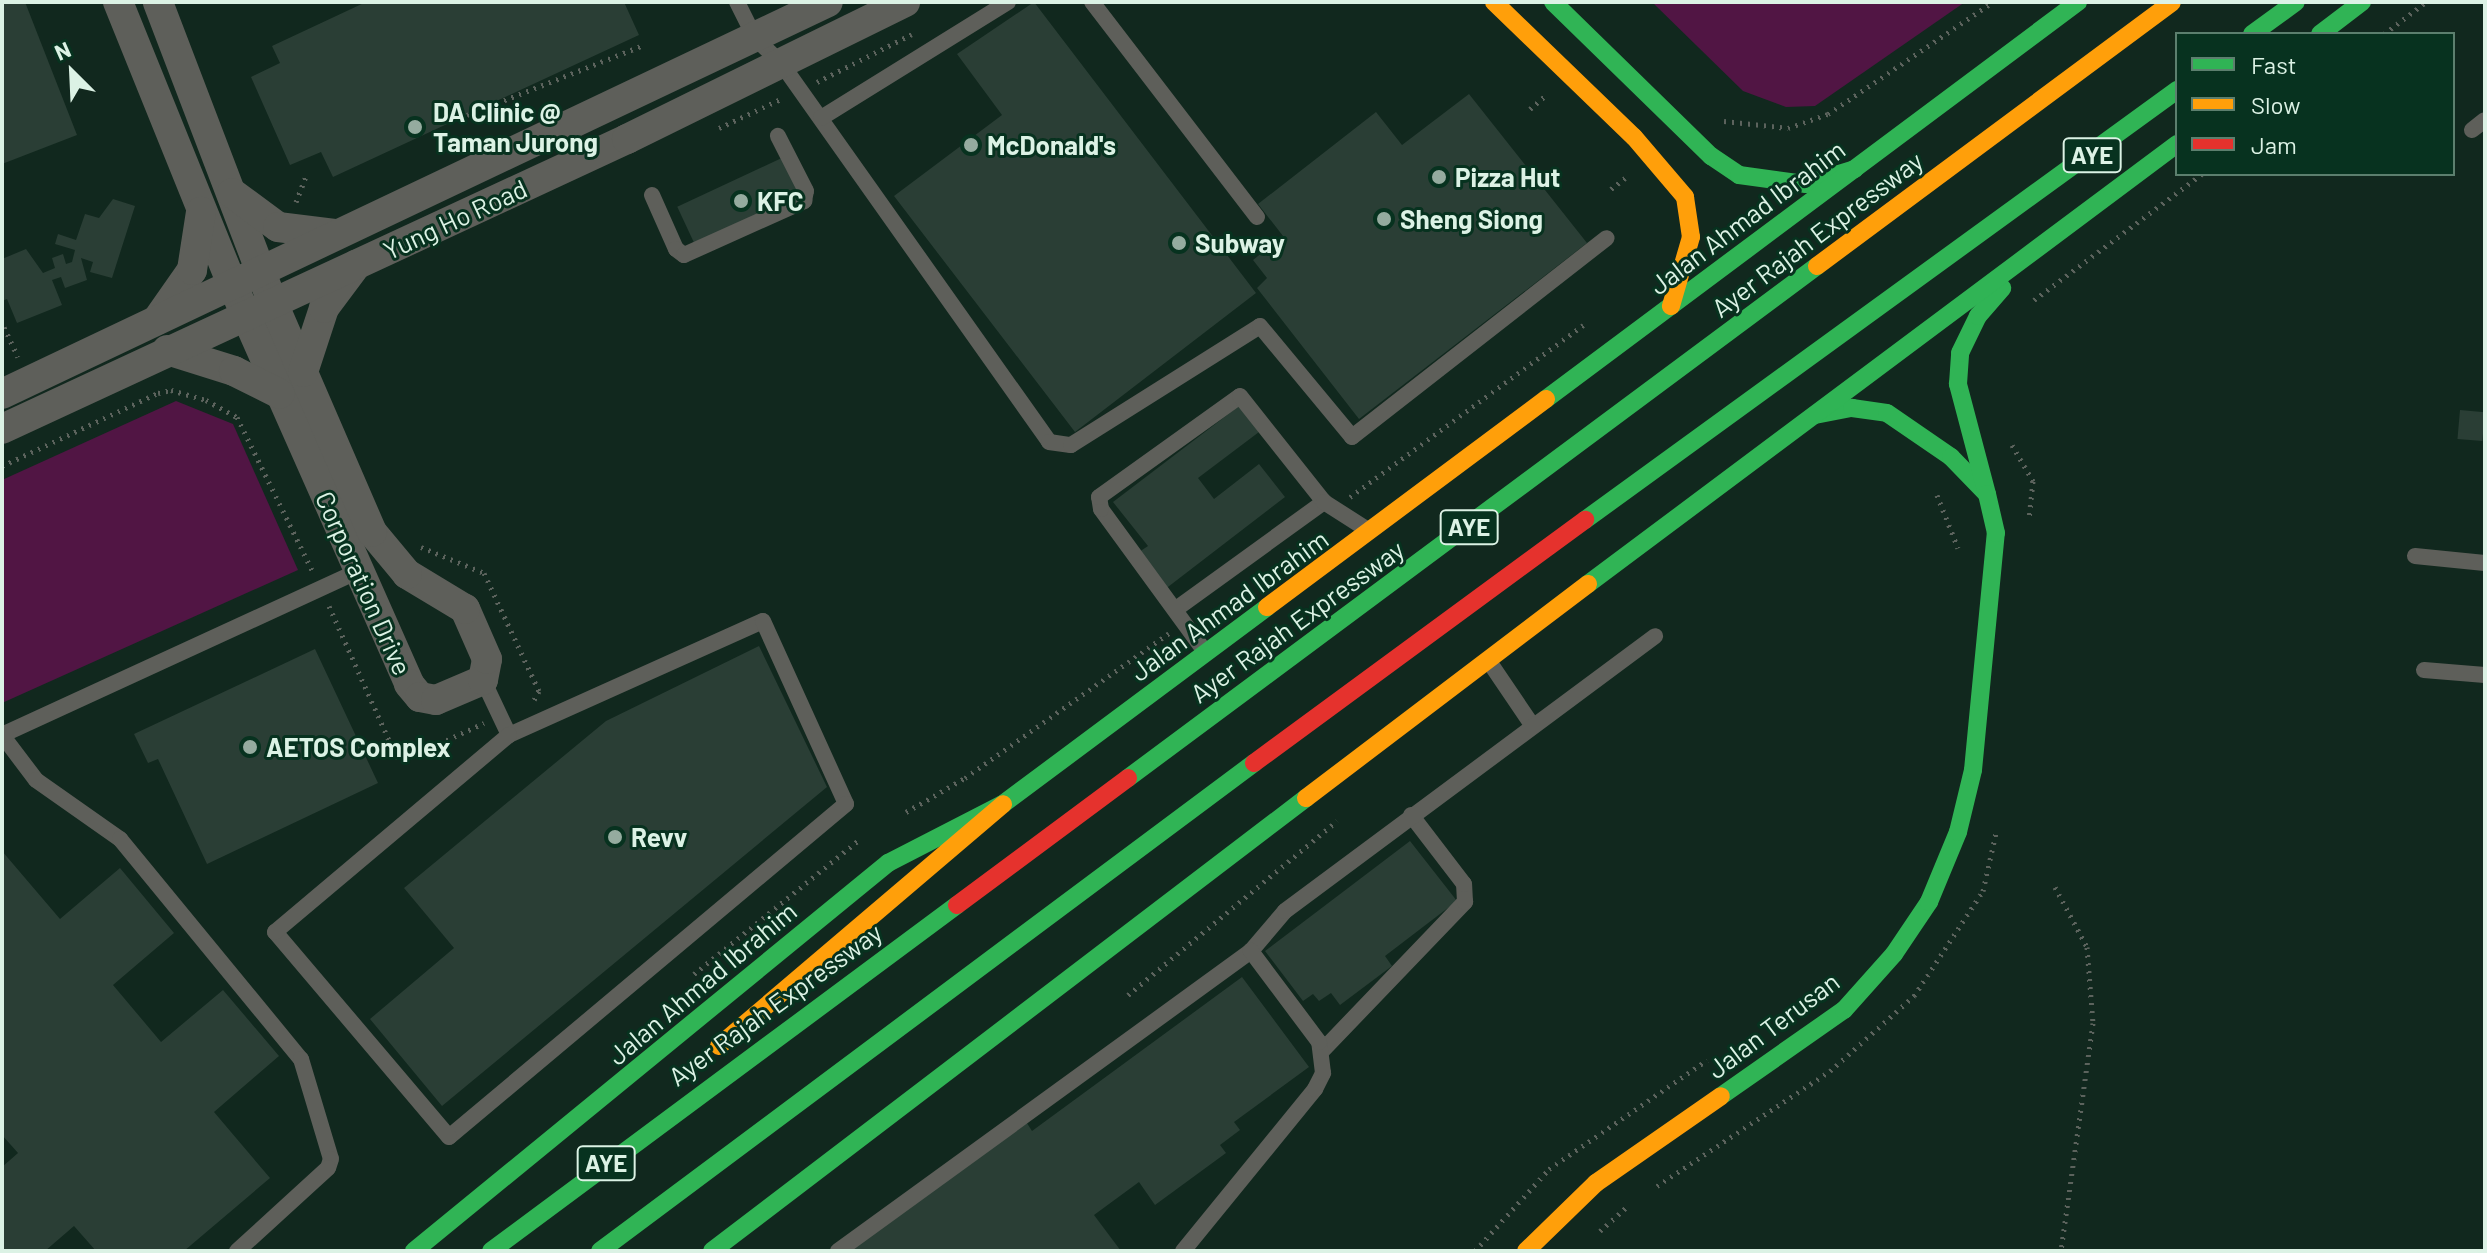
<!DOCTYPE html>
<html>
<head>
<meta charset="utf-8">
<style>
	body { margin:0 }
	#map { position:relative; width:2487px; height:1253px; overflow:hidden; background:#11281e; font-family:Barlow,sans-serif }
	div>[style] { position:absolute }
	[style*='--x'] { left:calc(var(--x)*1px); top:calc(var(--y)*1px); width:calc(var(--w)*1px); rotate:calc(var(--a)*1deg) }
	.green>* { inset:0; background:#511544 }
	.building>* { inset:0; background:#2a3e35; transform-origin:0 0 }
	.path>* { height:5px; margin-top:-2.5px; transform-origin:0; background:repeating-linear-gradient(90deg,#5c635d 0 2px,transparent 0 8px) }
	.lane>* { height:16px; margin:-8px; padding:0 8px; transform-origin:8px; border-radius:8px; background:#5e5f5a }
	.street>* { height:30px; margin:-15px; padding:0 15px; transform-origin:15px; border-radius:15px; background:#5e5f5a }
	.fast>* { height:18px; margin:-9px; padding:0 9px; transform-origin:9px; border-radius:9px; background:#30b455 }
	.slow>* { height:18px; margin:-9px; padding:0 9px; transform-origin:9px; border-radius:9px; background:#ff9f0a }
	.jam>* { height:18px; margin:-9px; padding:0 9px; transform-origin:9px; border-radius:9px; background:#e5322d }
	.dots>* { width:22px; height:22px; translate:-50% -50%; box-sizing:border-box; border:4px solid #07321f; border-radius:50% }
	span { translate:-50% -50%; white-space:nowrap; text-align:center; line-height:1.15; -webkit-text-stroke:6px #07321f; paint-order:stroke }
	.shield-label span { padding:2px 6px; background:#07321f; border:2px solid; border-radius:6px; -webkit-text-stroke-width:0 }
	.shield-label { font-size:24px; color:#dcf2e5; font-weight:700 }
	.poi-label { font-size:26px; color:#dcf2e5; font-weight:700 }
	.left { translate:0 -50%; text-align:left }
	.street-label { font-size:26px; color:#dcf2e5 }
	.frame { position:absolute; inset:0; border:4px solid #dcf2e5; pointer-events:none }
	.legend { position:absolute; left:2175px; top:32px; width:280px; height:144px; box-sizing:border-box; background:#07321f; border:2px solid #5c7f6e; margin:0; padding:10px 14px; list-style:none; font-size:24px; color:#dcf2e5 }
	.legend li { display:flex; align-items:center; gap:16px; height:40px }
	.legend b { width:40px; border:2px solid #5c7f6e }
	.north { position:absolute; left:32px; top:32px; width:80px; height:80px; -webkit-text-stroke:6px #07321f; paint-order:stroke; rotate:336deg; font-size:22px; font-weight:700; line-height:32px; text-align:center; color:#dcf2e5 }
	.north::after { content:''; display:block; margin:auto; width:28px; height:36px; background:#dcf2e5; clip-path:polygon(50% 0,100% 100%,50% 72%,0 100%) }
</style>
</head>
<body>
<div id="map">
	<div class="green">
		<i style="clip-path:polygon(1652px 2px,1965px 2px,1815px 106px,1786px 107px,1743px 91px)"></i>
		<i style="clip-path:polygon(176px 401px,233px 424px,298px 570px,2px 703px,2px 480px)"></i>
	</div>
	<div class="building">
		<i style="clip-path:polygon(2px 2px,25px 2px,77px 135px,2px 164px)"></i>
		<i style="clip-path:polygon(366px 2px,624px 2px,639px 35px,333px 177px,321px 152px,290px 165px,251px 77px,280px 63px,272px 46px)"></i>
		<i style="clip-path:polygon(1034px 2px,1256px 293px,1075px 432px,894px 196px,1002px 115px,957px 54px)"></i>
		<i style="clip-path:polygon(1469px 94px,1587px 243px,1359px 419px,1257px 288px,1267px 278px,1253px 260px,1283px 236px,1258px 204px,1376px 112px,1402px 145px)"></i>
		<i style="left:786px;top:156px;width:45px;height:120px;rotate:65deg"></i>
		<i style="clip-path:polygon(113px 199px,135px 206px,112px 278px,90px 272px,93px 262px,81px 258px,87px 280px,65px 288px,61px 277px,52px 280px,62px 305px,17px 323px,7px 299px,2px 301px,2px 259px,26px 249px,43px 273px,55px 268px,52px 258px,63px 254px,66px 264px,72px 262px,75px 250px,55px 244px,58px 234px,76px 240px,85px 214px,99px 218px)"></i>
		<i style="clip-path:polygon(1239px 406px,1259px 432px,1198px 478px,1214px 499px,1259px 464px,1285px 497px,1164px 590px,1136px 554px,1148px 546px,1113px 502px)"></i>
		<i style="left:2460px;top:410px;width:25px;height:29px;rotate:5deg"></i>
		<i style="clip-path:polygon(759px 646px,827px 787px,442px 1106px,370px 1019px,454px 948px,404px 888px,606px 721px)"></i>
		<i style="clip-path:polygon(315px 649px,378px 783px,207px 864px,158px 759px,148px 763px,134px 734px)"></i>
		<i style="clip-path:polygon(1410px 841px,1457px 901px,1385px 956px,1392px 966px,1340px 1005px,1331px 993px,1319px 1001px,1313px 994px,1303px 1001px,1265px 951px)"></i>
		<i style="clip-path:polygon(2px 851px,60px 919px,120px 868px,174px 933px,113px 985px,161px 1042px,223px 990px,279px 1056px,214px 1112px,270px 1178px,184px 1251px,96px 1251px,74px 1226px,45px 1251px,2px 1251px,2px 1167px,18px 1153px,2px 1135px)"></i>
		<i style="clip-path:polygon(1242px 977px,1309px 1067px,1234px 1122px,1240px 1130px,1220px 1145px,1226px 1153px,1155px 1205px,1139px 1182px,1094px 1215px,1121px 1251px,848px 1251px,1025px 1120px,1032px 1131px)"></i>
	</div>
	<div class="path">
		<i style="--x:2384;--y:34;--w:53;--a:-37.3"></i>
		<i style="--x:817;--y:82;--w:106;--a:-26.8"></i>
		<i style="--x:1530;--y:109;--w:20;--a:-41"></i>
		<i style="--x:467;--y:115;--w:187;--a:-21.6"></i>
		<i style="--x:1724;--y:121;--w:64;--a:6.2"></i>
		<i style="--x:1788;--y:128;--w:42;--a:-19.3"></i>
		<i style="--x:1828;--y:114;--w:199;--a:-34.2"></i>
		<i style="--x:719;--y:128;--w:71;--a:-25.1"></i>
		<i style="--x:1611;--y:189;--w:18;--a:-38"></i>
		<i style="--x:296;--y:202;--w:30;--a:-69"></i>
		<i style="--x:2034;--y:300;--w:210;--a:-36.9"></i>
		<i style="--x:4;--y:327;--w:33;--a:65"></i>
		<i style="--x:2012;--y:445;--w:42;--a:59.7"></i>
		<i style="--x:2033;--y:481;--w:36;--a:96"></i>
		<i style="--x:2;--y:466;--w:172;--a:-25.1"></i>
		<i style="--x:158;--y:393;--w:13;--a:-13"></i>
		<i style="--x:171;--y:390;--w:36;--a:16"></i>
		<i style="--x:206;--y:400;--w:35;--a:29"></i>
		<i style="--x:237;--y:417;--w:173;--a:63.9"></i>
		<i style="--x:1937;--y:495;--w:57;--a:68.4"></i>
		<i style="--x:1350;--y:497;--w:290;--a:-36.4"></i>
		<i style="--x:421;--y:547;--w:68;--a:22.4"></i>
		<i style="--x:484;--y:573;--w:130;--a:65"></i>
		<i style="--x:539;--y:691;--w:10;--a:119"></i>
		<i style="--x:329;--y:606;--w:164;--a:65.9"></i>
		<i style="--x:396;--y:756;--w:8;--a:30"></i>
		<i style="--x:403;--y:760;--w:89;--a:-24.6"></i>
		<i style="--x:906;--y:812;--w:68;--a:-30"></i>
		<i style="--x:965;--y:778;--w:250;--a:-35.4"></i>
		<i style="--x:2055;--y:887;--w:68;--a:61.9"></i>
		<i style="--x:2087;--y:947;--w:76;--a:85.5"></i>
		<i style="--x:2093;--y:1023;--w:230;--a:98"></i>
		<i style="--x:694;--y:974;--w:214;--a:-39.1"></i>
		<i style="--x:1128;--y:995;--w:272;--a:-39.8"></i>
		<i style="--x:1657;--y:1186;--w:208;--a:-33.6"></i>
		<i style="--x:1830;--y:1071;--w:113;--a:-41.8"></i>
		<i style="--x:1914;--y:996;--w:126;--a:-56.7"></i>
		<i style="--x:1983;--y:891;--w:59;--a:-77.4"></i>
		<i style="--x:1600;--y:1231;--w:39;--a:-42"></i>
		<i style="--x:1475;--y:1251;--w:110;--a:-47.9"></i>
		<i style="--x:1549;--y:1169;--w:192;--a:-34.6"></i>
	</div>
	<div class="lane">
		<i style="--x:737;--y:2;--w:40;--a:63.4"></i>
		<i style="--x:755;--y:38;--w:36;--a:44"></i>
		<i style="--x:781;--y:63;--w:464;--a:54.7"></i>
		<i style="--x:1049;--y:442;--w:22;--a:8"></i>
		<i style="--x:1071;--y:445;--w:223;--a:-32.2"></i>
		<i style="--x:1260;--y:326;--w:144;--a:50.3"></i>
		<i style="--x:1352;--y:437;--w:323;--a:-38"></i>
		<i style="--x:1092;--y:2;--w:271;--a:52.5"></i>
		<i style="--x:821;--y:118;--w:220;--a:-31.8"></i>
		<i style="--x:2472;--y:130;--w:16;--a:-38"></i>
		<i style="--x:652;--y:195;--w:59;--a:66"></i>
		<i style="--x:676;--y:249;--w:10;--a:37"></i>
		<i style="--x:684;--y:255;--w:132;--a:-24.2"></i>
		<i style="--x:804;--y:201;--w:10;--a:-79"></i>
		<i style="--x:806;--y:191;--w:62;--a:-117"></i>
		<i style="--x:2415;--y:556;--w:70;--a:5.7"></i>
		<i style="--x:1176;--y:609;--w:183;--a:-35.9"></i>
		<i style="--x:1206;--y:653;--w:178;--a:-126.1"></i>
		<i style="--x:1101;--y:509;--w:12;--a:-99"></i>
		<i style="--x:1099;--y:497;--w:173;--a:-35.6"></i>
		<i style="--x:1240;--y:396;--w:135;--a:51.6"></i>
		<i style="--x:1324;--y:502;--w:52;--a:32.5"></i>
		<i style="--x:1488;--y:660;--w:78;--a:55.9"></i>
		<i style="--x:2424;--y:670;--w:61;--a:4.7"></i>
		<i style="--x:483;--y:680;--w:61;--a:64.7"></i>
		<i style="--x:509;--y:735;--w:278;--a:-24.2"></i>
		<i style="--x:763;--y:621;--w:201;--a:65.6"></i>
		<i style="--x:846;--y:804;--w:518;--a:140.01"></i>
		<i style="--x:449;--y:1137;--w:269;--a:-130.3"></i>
		<i style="--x:275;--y:932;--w:306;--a:-40.1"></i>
		<i style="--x:2;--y:735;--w:56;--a:52.9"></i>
		<i style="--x:36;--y:780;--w:103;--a:35.1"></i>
		<i style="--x:120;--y:839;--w:285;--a:50.6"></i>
		<i style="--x:301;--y:1059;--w:104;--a:73.3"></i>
		<i style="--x:331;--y:1159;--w:9;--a:108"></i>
		<i style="--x:328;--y:1168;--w:123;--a:137.6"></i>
		<i style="--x:2;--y:735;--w:393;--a:-24.7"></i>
		<i style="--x:1322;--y:1051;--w:207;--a:-46.2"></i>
		<i style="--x:1465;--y:902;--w:18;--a:-93"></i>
		<i style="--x:1464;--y:884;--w:87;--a:-127.5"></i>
		<i style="--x:838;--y:1251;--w:510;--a:-35.99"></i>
		<i style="--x:1251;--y:951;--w:52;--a:-49.6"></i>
		<i style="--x:1285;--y:911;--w:461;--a:-36.6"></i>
		<i style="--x:1183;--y:1251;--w:209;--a:-50.8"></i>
		<i style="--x:1315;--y:1089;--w:18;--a:-63"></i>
		<i style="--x:1323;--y:1073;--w:31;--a:-97"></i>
		<i style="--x:1319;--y:1042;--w:114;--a:-126.8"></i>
	</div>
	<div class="street">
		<i style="--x:118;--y:2;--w:306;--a:68"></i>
		<i style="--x:233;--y:286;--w:435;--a:66.1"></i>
		<i style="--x:409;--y:684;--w:17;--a:50"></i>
		<i style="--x:420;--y:697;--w:16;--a:11"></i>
		<i style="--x:436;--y:700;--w:51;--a:-23.1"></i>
		<i style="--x:483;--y:680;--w:21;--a:-79"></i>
		<i style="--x:487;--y:659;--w:55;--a:-113.7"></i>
		<i style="--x:465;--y:609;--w:68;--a:-148.9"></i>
		<i style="--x:407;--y:574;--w:55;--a:-129.8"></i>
		<i style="--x:372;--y:532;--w:252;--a:-113.4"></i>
		<i style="--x:272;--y:301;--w:320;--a:-110.9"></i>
		<i style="--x:232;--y:193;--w:57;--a:36.5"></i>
		<i style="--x:278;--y:227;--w:57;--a:7"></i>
		<i style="--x:157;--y:320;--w:61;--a:-55"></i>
		<i style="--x:192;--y:270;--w:59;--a:-81.2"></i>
		<i style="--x:167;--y:350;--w:70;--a:17.4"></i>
		<i style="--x:234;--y:371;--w:51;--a:26.6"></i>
		<i style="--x:303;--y:372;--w:67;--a:-71.8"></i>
		<i style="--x:324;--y:308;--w:54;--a:-53.3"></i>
		<i style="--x:2;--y:394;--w:914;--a:-25.39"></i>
		<i style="--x:2;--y:429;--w:689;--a:-24.89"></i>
		<i style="--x:627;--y:139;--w:310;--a:-26.2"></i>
	</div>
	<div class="fast">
		<i style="--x:1553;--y:2;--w:221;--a:44.3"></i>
		<i style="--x:1711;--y:156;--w:34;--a:34"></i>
		<i style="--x:1739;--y:175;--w:68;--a:7.7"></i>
		<i style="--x:1806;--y:184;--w:51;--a:-17"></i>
		<i style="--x:2252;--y:34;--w:54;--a:-36"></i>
		<i style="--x:2320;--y:34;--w:53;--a:-37.3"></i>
		<i style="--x:1546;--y:399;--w:664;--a:-36.73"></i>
		<i style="--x:1815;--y:415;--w:38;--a:-11"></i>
		<i style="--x:1852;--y:408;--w:35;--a:8"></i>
		<i style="--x:1887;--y:413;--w:78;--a:34.5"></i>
		<i style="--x:1951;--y:457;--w:49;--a:45.8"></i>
		<i style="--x:1987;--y:494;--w:114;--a:-104.8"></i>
		<i style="--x:1958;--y:384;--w:31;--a:-86"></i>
		<i style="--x:1960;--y:353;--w:41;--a:-64.1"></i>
		<i style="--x:1978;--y:316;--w:37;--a:-49"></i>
		<i style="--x:1585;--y:520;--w:732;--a:-35.99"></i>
		<i style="--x:1588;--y:584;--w:735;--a:-36.76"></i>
		<i style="--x:1128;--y:778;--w:858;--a:-36.62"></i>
		<i style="--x:1721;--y:1096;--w:150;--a:-35"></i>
		<i style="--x:1844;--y:1010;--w:75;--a:-48.2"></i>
		<i style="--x:1894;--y:954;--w:63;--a:-56.1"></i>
		<i style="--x:1929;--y:902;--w:76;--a:-67.5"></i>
		<i style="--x:1958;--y:832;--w:64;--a:-76.4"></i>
		<i style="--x:1973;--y:770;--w:238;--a:-84.5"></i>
		<i style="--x:1996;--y:533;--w:40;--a:-103"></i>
		<i style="--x:414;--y:1251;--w:613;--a:-39.3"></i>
		<i style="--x:888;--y:863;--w:129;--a:-27.2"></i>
		<i style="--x:1003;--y:804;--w:329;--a:-36.7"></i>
		<i style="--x:491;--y:1251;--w:580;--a:-36.59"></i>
		<i style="--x:600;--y:1251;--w:816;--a:-36.73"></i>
		<i style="--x:712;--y:1251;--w:747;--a:-37.33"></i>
	</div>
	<div class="slow">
		<i style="--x:1494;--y:2;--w:194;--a:44"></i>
		<i style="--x:1634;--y:137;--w:79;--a:49.6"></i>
		<i style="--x:1685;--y:197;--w:40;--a:81.5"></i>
		<i style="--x:1691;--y:237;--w:72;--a:106.2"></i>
		<i style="--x:1817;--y:266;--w:442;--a:-36.6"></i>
		<i style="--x:1267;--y:607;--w:348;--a:-36.7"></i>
		<i style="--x:1306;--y:798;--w:354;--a:-37.2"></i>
		<i style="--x:719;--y:1046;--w:373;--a:-40.4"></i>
		<i style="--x:1526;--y:1251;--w:98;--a:-44.2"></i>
		<i style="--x:1596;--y:1183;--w:152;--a:-34.8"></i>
	</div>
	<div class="jam">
		<i style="--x:1254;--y:763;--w:411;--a:-36.3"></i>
		<i style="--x:957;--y:905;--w:213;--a:-36.6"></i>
	</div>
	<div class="dots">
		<i style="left:415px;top:127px;background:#95ab9f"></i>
		<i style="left:971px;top:145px;background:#95ab9f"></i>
		<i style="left:1439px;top:177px;background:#95ab9f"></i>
		<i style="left:741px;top:201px;background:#95ab9f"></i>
		<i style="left:1384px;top:219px;background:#95ab9f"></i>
		<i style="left:1179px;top:243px;background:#95ab9f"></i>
		<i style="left:250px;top:747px;background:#95ab9f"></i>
		<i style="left:615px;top:837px;background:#95ab9f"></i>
	</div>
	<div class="shield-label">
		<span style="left:2092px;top:155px">AYE</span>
		<span style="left:1469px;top:527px">AYE</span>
		<span style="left:606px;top:1163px">AYE</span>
	</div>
	<div class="poi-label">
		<span class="left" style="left:433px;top:127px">DA Clinic @<br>Taman Jurong</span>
		<span class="left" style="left:987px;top:145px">McDonald's</span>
		<span class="left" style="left:1455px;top:177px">Pizza Hut</span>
		<span class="left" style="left:757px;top:201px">KFC</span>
		<span class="left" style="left:1400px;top:219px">Sheng Siong</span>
		<span class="left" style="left:1195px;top:243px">Subway</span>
		<span class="left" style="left:266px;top:747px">AETOS Complex</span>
		<span class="left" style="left:631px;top:837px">Revv</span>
	</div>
	<div class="street-label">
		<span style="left:1747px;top:217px;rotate:-37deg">Jalan Ahmad Ibrahim</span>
		<span style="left:455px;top:219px;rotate:-25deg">Yung Ho Road</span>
		<span style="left:1817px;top:234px;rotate:-37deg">Ayer Rajah Expressway</span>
		<span style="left:364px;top:583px;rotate:66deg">Corporation Drive</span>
		<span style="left:1229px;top:605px;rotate:-36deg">Jalan Ahmad Ibrahim</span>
		<span style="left:1297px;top:621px;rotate:-36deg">Ayer Rajah Expressway</span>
		<span style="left:702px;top:983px;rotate:-40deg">Jalan Ahmad Ibrahim</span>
		<span style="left:775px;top:1004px;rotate:-36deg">Ayer Rajah Expressway</span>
		<span style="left:1773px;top:1025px;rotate:-37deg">Jalan Terusan</span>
	</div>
	<div class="frame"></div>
	<ul class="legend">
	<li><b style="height:10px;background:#30b455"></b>Fast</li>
	<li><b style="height:10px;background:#ff9f0a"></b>Slow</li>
	<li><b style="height:10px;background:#e5322d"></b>Jam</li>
	</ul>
	<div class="north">N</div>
</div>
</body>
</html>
